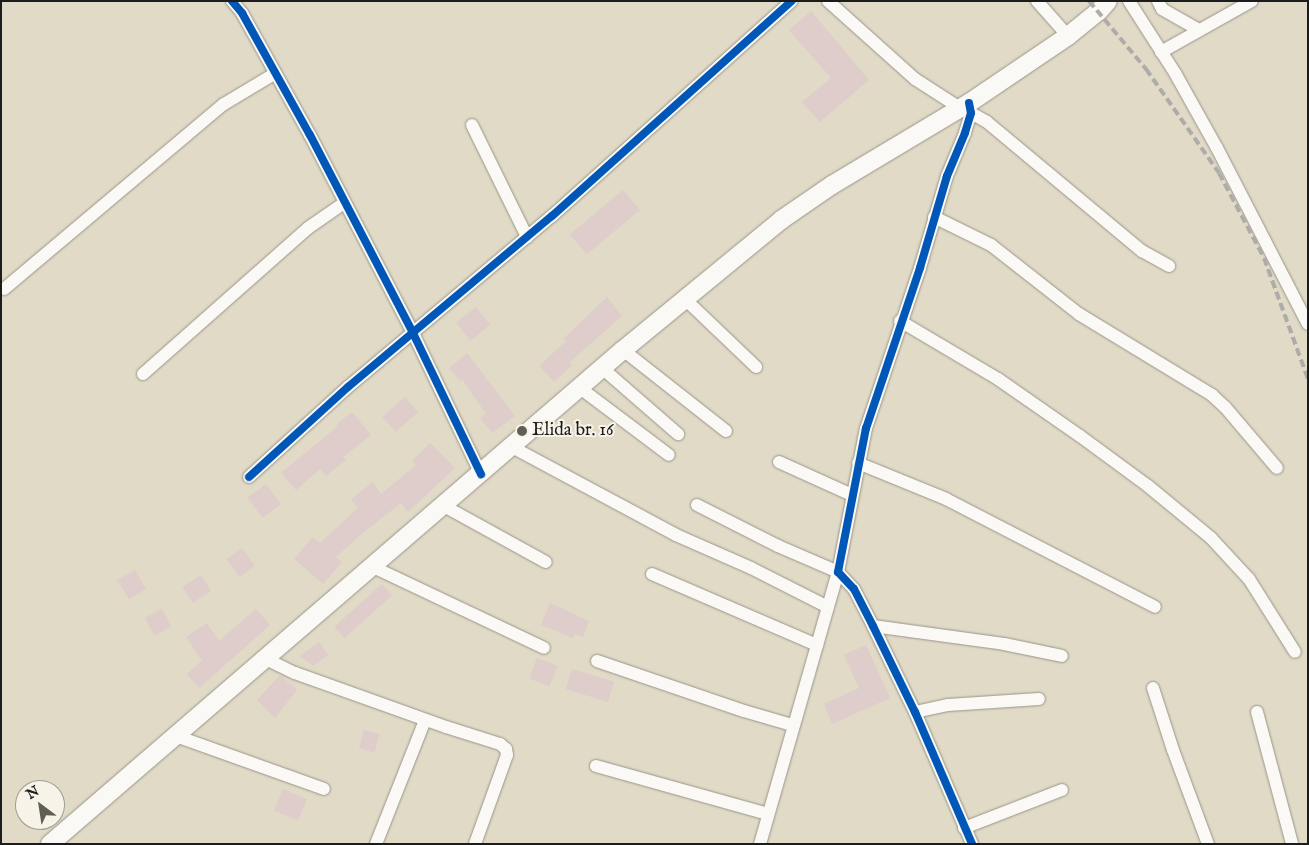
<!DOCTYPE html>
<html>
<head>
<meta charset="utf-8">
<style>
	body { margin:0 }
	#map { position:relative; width:1309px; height:845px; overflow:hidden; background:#e0dac6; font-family:"IM FELL English",serif }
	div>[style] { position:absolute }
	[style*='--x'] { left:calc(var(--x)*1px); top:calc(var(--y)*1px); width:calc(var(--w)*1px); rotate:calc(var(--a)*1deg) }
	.building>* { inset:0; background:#decdca; transform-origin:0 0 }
	.roads { filter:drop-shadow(0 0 1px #99958a) drop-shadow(0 0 1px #99958a) }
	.street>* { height:12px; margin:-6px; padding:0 6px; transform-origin:6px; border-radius:6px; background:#faf9f6 }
	.secondary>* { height:18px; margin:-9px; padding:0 9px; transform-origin:9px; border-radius:9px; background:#faf9f6 }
	.rail>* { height:4px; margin-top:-2px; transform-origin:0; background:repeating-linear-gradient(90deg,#adaca9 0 8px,transparent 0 12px) }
	.cycleway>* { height:8px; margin:-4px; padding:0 4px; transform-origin:4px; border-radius:4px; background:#0057b8 }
	.dots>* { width:14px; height:14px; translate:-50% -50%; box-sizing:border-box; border:2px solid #f7f3e8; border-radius:50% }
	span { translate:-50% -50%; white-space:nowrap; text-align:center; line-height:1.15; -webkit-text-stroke:4px #f7f3e8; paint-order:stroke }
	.poi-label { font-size:18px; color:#1c1c1c }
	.left { translate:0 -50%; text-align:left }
	.frame { position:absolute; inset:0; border:2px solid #1c1c1c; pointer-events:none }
	.north { position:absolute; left:15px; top:780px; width:50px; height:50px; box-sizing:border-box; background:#f7f3e8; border:1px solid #9f9d96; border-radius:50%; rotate:329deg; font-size:14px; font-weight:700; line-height:20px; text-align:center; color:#1c1c1c }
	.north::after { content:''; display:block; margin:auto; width:18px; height:22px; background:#615e58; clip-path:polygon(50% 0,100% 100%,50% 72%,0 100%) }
</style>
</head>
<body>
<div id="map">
	<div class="building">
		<i style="clip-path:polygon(811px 11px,869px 80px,820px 122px,802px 102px,831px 78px,789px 30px)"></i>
		<i style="left:623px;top:190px;width:26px;height:69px;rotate:50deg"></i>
		<i style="clip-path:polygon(607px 297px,622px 316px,570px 362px,572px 365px,554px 382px,539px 366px,566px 341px,564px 338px)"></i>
		<i style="left:476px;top:307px;width:23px;height:25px;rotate:52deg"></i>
		<i style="clip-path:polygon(467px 353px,515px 416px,492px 433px,480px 418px,486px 414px,462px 379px,460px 381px,449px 368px)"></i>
		<i style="left:405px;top:397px;width:20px;height:30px;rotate:49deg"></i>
		<i style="clip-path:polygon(352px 412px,371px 435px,343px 457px,346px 460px,326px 476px,320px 469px,296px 490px,281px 473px,338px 426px,337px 424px)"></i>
		<i style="clip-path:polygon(430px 443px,455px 468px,408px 512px,401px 503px,364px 532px,336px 557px,342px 562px,323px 584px,294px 559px,313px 537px,320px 543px,358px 508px,351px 499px,373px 482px,381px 494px,416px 465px,412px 461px)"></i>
		<i style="left:266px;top:484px;width:25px;height:23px;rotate:53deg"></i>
		<i style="left:242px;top:548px;width:22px;height:19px;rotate:54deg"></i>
		<i style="left:135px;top:570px;width:22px;height:20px;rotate:60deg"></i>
		<i style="left:201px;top:575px;width:19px;height:22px;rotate:58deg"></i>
		<i style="left:382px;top:584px;width:15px;height:64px;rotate:48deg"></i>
		<i style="clip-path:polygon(550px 603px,589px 621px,583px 637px,575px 634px,573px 638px,541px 625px)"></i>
		<i style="left:162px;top:609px;width:20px;height:19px;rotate:63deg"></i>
		<i style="clip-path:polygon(256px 609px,270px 625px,199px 688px,187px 674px,202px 661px,186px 637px,207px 623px,219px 641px)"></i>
		<i style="clip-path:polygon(319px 642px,328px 655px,313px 666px,300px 656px)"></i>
		<i style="clip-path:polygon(866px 645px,890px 698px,832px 724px,824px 704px,859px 688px,844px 655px)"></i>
		<i style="left:537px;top:658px;width:22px;height:22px;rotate:21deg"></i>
		<i style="left:572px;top:669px;width:44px;height:21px;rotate:17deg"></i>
		<i style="clip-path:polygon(280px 675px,297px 690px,275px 718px,257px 700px)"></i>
		<i style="left:364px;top:730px;width:16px;height:19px;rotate:15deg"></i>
		<i style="left:283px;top:789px;width:26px;height:23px;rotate:23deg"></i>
	</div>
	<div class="roads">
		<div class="street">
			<i style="--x:232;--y:1;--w:16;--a:50"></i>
			<i style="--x:242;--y:13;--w:140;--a:60.9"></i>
			<i style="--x:310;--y:135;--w:223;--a:62.5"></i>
			<i style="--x:413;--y:333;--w:157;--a:64.3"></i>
			<i style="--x:828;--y:1;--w:117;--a:41.9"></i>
			<i style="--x:915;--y:79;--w:54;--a:32.8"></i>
			<i style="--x:1037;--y:1;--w:47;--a:48.5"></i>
			<i style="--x:1129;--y:1;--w:85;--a:57.4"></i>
			<i style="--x:1175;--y:73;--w:86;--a:60.8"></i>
			<i style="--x:1217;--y:148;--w:198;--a:62.7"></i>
			<i style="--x:1158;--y:1;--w:9;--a:63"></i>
			<i style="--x:1162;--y:9;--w:43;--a:29.6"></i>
			<i style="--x:1161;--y:52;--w:104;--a:-29.3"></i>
			<i style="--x:969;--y:103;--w:10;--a:79"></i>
			<i style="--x:971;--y:113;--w:21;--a:107"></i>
			<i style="--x:965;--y:133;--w:47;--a:112.7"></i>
			<i style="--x:947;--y:176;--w:96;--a:106.4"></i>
			<i style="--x:920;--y:268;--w:169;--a:108.6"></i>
			<i style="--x:866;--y:428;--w:147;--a:101"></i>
			<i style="--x:838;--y:572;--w:23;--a:47"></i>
			<i style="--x:854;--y:589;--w:42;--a:62.8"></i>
			<i style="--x:873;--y:626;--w:96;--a:64"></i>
			<i style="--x:915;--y:712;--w:144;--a:66.6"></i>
			<i style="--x:971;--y:113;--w:18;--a:29"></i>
			<i style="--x:987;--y:122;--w:202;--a:39.8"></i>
			<i style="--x:1142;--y:251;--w:31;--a:29"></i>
			<i style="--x:472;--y:125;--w:125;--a:63.8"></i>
			<i style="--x:934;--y:217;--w:64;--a:26.2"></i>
			<i style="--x:991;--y:245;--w:112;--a:38.1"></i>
			<i style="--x:1079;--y:314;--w:156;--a:31.3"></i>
			<i style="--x:1212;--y:395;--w:18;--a:43"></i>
			<i style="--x:1225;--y:407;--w:80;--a:49.6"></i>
			<i style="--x:4;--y:289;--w:287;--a:-40.1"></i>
			<i style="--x:224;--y:104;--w:58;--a:-31"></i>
			<i style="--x:686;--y:300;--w:97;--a:43.7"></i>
			<i style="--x:900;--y:321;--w:114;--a:30.6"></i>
			<i style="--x:998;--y:379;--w:100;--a:34.8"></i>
			<i style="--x:1080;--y:436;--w:84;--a:36.3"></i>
			<i style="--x:1148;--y:486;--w:82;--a:39.5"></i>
			<i style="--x:1211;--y:538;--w:56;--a:47.2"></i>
			<i style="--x:1249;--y:579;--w:86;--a:57.8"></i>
			<i style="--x:623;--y:350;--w:131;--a:38.2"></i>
			<i style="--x:602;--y:368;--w:101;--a:41"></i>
			<i style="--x:143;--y:374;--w:220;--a:-41.5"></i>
			<i style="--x:308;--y:228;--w:44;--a:-34.8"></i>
			<i style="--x:580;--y:388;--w:111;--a:37"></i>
			<i style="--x:512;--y:447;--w:186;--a:28.2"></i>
			<i style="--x:676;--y:535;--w:82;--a:23.7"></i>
			<i style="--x:751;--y:568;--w:86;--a:26.9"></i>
			<i style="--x:779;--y:462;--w:80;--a:24.3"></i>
			<i style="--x:858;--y:463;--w:95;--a:22.2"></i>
			<i style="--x:946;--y:499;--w:235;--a:27.3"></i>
			<i style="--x:249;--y:477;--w:134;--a:-42.3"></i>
			<i style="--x:348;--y:387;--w:266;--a:-40"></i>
			<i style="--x:552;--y:216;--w:322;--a:-41.9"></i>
			<i style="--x:697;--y:505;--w:91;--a:26.8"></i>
			<i style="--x:778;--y:546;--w:65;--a:23.4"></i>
			<i style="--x:838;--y:572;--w:283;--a:106"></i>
			<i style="--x:444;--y:506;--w:116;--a:28.8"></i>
			<i style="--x:373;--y:567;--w:189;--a:25.3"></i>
			<i style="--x:652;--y:574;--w:180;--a:23.3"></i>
			<i style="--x:873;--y:626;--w:132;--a:7.8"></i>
			<i style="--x:1004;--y:644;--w:59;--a:11.7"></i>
			<i style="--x:266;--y:659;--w:32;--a:26"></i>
			<i style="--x:295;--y:673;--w:160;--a:19.7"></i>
			<i style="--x:446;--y:727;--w:57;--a:17.5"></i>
			<i style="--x:500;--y:744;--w:8;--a:40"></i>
			<i style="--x:506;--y:749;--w:6;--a:81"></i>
			<i style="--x:507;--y:755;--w:95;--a:109.8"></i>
			<i style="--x:597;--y:661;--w:155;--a:18.8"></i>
			<i style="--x:744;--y:711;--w:50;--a:16.3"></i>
			<i style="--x:1153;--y:688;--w:65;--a:72.1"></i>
			<i style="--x:1173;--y:750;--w:100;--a:69.6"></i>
			<i style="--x:915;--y:712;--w:34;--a:-12"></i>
			<i style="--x:948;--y:705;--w:91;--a:-3.8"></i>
			<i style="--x:1257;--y:712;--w:137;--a:75.1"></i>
			<i style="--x:176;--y:736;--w:157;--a:19.7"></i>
			<i style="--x:596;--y:766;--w:179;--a:15.6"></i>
			<i style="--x:964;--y:828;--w:105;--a:-21.2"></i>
			<i style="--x:376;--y:844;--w:133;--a:-68.4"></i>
		</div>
		<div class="secondary">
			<i style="--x:50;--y:844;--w:757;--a:-40.77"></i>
			<i style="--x:623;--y:350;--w:205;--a:-39.4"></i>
			<i style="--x:781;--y:220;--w:62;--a:-34.5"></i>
			<i style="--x:832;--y:185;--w:160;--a:-30.9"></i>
			<i style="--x:969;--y:103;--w:120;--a:-34.1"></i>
			<i style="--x:1068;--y:36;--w:40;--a:-39"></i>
			<i style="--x:1099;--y:11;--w:13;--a:-48"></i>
		</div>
	</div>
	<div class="rail">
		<i style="--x:1089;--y:1;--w:89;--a:50"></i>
		<i style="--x:1146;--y:69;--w:127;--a:54.9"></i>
		<i style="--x:1219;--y:173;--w:96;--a:62.1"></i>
		<i style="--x:1264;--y:258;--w:129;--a:70"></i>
	</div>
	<div class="cycleway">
		<i style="--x:232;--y:1;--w:16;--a:50"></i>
		<i style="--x:242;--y:13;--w:140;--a:60.9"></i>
		<i style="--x:310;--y:135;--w:223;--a:62.5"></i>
		<i style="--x:413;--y:333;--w:157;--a:64.3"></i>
		<i style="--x:969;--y:103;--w:10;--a:79"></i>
		<i style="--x:971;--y:113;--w:21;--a:107"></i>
		<i style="--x:965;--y:133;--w:47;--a:112.7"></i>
		<i style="--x:947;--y:176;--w:96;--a:106.4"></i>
		<i style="--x:920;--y:268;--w:169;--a:108.6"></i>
		<i style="--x:866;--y:428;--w:147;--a:101"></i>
		<i style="--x:838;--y:572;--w:23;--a:47"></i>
		<i style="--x:854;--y:589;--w:42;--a:62.8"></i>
		<i style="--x:873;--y:626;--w:96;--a:64"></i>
		<i style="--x:915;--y:712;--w:144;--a:66.6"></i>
		<i style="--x:249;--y:477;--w:134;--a:-42.3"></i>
		<i style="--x:348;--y:387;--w:266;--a:-40"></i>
		<i style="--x:552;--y:216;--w:322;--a:-41.9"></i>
	</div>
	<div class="dots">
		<i style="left:522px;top:431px;background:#615e58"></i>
	</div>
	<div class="poi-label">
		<span class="left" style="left:532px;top:431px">Elida br. 16</span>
	</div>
	<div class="frame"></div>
	<div class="north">N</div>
</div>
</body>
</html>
